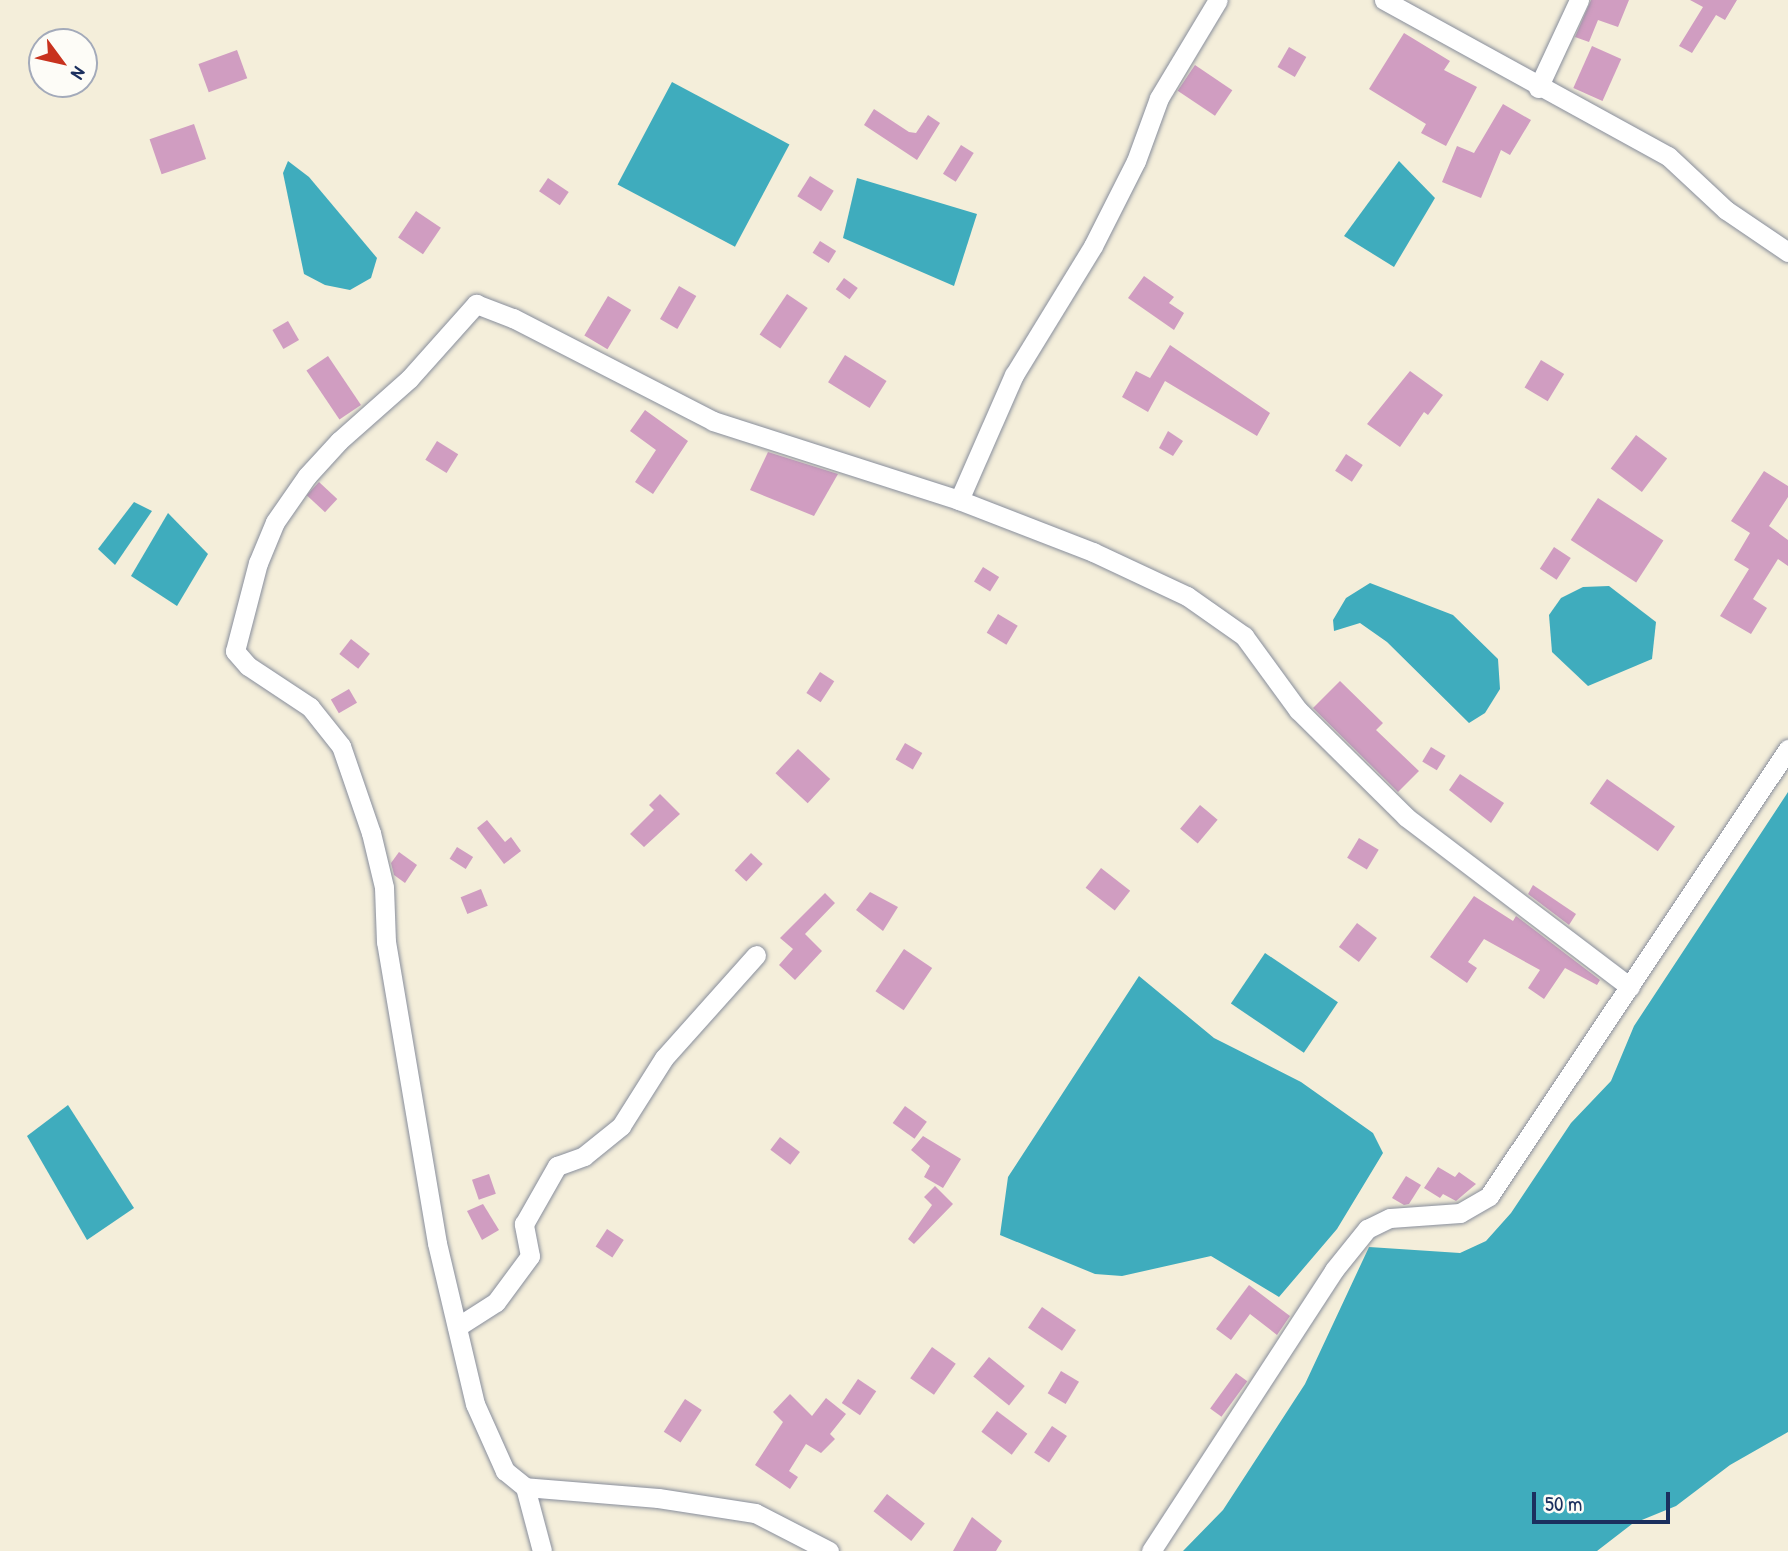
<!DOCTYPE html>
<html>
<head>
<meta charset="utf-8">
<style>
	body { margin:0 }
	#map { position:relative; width:1788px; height:1551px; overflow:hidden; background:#f4eeda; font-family:"Patrick Hand",sans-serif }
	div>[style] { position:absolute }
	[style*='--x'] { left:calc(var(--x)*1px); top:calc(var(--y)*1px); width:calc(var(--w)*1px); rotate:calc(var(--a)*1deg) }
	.water>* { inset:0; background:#3facbd; transform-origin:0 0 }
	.building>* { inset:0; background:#d09dc1; transform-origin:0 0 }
	.roads { filter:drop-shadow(0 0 2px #888e9c) drop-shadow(0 0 2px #888e9c) }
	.minor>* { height:19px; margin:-9.5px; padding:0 9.5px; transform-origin:9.5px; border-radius:9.5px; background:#fff }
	span { translate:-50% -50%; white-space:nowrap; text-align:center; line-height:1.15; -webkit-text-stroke:6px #fdfcf7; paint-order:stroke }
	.north { position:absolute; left:28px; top:28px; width:70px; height:70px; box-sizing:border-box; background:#fdfcf7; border:2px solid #a3aaba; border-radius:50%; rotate:123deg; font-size:19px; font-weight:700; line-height:28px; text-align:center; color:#1b2f5e }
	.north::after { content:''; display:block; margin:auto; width:24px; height:32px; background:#c8321e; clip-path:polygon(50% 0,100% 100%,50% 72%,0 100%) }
	.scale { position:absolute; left:1532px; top:1492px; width:138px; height:32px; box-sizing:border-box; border:4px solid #1b2f5e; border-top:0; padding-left:9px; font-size:21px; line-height:24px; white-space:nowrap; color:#1b2f5e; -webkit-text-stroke:5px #fdfcf7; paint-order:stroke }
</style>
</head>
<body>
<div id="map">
	<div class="water">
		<i style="left:672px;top:82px;width:133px;height:116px;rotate:28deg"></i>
		<i style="clip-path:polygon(288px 161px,309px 177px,377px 258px,371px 278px,350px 290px,325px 285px,304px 274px,283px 173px)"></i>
		<i style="clip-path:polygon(1399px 161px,1435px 198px,1394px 267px,1344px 236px)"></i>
		<i style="clip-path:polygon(857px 178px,977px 214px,954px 286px,843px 238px)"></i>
		<i style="clip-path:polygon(134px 502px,152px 511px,115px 565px,98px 549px)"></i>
		<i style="clip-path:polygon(168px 513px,208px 554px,177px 606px,131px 576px)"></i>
		<i style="clip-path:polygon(1370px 583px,1453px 615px,1498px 659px,1500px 689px,1485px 713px,1469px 723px,1387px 642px,1360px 623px,1334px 631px,1333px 620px,1346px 598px)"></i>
		<i style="clip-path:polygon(1609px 586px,1656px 622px,1652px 659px,1588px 686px,1552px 652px,1549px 615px,1561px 598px,1583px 587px)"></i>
		<i style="clip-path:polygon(1788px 792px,1788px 1432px,1730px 1465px,1676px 1506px,1632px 1524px,1597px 1551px,1183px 1551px,1223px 1510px,1305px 1384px,1369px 1247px,1460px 1253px,1486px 1241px,1511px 1213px,1571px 1123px,1611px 1081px,1634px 1026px)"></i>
		<i style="left:1265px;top:953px;width:88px;height:61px;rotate:34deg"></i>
		<i style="clip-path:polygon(1139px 976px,1214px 1038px,1301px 1082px,1373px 1133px,1383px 1153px,1337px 1229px,1279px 1297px,1211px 1256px,1122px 1276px,1095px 1274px,1000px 1235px,1008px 1177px)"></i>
		<i style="clip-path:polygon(68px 1105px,134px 1208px,87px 1240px,27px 1136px)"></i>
	</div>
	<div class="building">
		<i style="clip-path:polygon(1591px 0,1629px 0,1618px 27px,1598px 20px,1589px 42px,1575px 37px)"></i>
		<i style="clip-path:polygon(1690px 0,1737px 0,1725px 20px,1716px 15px,1692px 53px,1679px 46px,1703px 7px)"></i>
		<i style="clip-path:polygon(1404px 33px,1450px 61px,1444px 70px,1477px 87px,1446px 146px,1421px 133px,1426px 124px,1369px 89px)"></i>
		<i style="left:1592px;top:46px;width:32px;height:46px;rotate:24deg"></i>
		<i style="left:1289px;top:47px;width:20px;height:23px;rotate:30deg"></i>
		<i style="left:237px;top:50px;width:30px;height:41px;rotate:70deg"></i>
		<i style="left:1195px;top:65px;width:45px;height:31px;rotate:34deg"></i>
		<i style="clip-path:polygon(1503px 104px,1531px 120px,1510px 155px,1501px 150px,1481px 198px,1442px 182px,1457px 146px,1474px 153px)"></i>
		<i style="clip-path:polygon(874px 109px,909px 132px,916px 133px,928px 115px,940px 123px,917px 160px,864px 125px)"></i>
		<i style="left:194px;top:124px;width:37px;height:47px;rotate:71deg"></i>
		<i style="left:961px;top:145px;width:15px;height:34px;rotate:32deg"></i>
		<i style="left:810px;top:176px;width:28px;height:24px;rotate:32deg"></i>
		<i style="left:548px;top:178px;width:25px;height:16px;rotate:34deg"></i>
		<i style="left:416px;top:211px;width:30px;height:32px;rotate:34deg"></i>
		<i style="left:820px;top:241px;width:19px;height:14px;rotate:32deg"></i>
		<i style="clip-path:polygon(1144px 276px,1174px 297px,1169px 303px,1184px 313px,1174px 330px,1128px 298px)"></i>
		<i style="left:844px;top:278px;width:17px;height:14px;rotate:36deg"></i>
		<i style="left:679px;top:286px;width:20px;height:38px;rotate:30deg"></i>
		<i style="left:787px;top:294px;width:25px;height:49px;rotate:34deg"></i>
		<i style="left:608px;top:296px;width:27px;height:46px;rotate:31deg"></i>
		<i style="left:288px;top:321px;width:22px;height:18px;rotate:60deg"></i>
		<i style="clip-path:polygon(1170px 345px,1270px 413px,1257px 436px,1165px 381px,1148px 412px,1122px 397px,1136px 371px,1150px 378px)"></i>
		<i style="left:845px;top:355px;width:49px;height:32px;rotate:32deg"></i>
		<i style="left:328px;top:356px;width:59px;height:26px;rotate:56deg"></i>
		<i style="left:1541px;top:360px;width:27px;height:32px;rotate:31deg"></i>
		<i style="clip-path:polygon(1410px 371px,1443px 395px,1428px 415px,1424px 412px,1400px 447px,1367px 424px)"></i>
		<i style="clip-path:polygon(645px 410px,688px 441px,653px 494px,635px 482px,656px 450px,630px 431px)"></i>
		<i style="clip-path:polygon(1168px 431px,1183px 441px,1173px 456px,1159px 448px)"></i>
		<i style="left:1636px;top:435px;width:39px;height:42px;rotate:37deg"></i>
		<i style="left:437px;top:441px;width:25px;height:22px;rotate:32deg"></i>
		<i style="clip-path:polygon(768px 452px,838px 474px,814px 516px,750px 490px)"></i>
		<i style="left:1346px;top:454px;width:20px;height:20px;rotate:33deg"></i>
		<i style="clip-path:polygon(1764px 471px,1788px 486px,1788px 497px,1769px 526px,1788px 540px,1788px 566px,1778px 559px,1753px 599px,1767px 608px,1751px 634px,1720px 616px,1749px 569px,1734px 560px,1750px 533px,1731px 521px)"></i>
		<i style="left:319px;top:482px;width:25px;height:18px;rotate:43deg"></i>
		<i style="left:1598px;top:498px;width:78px;height:50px;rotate:33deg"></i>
		<i style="left:1554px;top:547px;width:20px;height:26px;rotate:33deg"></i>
		<i style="left:983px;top:567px;width:19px;height:17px;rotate:32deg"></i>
		<i style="left:998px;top:614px;width:23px;height:22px;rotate:31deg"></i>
		<i style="left:351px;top:639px;width:24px;height:19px;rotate:38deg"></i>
		<i style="left:820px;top:672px;width:17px;height:25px;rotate:33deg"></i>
		<i style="clip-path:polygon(1340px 681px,1383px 723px,1376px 730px,1419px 771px,1398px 792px,1313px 708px)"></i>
		<i style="left:349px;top:689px;width:16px;height:21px;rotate:60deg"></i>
		<i style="left:905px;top:743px;width:20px;height:19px;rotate:30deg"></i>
		<i style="left:1431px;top:747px;width:17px;height:17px;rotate:31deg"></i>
		<i style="left:798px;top:749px;width:44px;height:33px;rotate:43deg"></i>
		<i style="clip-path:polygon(1460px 774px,1504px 803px,1491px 823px,1449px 790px)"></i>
		<i style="left:1607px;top:779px;width:83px;height:30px;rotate:35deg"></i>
		<i style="clip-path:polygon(660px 794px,680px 814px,644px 847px,630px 834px,654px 810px,649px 805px)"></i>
		<i style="left:1200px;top:805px;width:23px;height:31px;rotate:40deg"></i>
		<i style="clip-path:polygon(487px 820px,505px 842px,511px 837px,521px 851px,504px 864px,477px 828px)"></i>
		<i style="left:1359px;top:838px;width:23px;height:23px;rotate:31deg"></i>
		<i style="left:457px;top:847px;width:19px;height:14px;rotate:32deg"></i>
		<i style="clip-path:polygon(399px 852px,417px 865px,405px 883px,394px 875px,391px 863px)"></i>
		<i style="left:751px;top:853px;width:16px;height:24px;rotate:43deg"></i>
		<i style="left:1101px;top:868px;width:37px;height:25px;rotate:38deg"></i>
		<i style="clip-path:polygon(1533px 885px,1576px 914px,1569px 925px,1528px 894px)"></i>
		<i style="left:481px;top:889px;width:18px;height:22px;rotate:68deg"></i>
		<i style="clip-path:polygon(870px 892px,898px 907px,883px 931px,856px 910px)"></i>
		<i style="clip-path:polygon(825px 893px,835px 903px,805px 934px,822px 951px,795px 980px,779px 965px,793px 949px,780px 938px)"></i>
		<i style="clip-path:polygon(1474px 896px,1513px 921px,1516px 916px,1600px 980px,1597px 985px,1565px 968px,1544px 999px,1528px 988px,1540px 970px,1484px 939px,1468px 962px,1477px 968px,1467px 983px,1430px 957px)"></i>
		<i style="left:1357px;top:923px;width:25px;height:30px;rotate:37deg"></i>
		<i style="left:904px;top:949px;width:34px;height:51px;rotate:34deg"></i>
		<i style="left:905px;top:1106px;width:27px;height:21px;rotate:36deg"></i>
		<i style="clip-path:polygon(923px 1136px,961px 1159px,943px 1188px,924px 1177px,930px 1166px,911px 1150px)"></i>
		<i style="left:780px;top:1137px;width:25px;height:16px;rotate:37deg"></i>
		<i style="clip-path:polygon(1438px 1167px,1455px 1177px,1459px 1172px,1476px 1184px,1456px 1201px,1443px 1194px,1440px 1198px,1424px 1188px)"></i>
		<i style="left:489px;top:1174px;width:21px;height:18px;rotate:71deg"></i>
		<i style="clip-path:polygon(1406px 1176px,1421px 1185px,1409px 1204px,1404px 1205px,1392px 1198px)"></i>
		<i style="clip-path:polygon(935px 1186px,953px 1204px,914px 1244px,908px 1239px,932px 1205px,924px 1197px)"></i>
		<i style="clip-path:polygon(483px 1204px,499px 1230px,482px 1240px,467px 1211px)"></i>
		<i style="left:607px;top:1229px;width:20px;height:21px;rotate:33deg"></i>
		<i style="clip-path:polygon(1249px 1285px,1290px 1316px,1277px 1335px,1250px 1314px,1231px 1340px,1216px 1329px)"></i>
		<i style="left:1042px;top:1307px;width:41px;height:25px;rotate:34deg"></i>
		<i style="left:932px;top:1347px;width:29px;height:38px;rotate:35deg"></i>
		<i style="left:989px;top:1357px;width:46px;height:25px;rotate:39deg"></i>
		<i style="left:1061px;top:1371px;width:21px;height:26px;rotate:31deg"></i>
		<i style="left:1236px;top:1373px;width:14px;height:44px;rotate:36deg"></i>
		<i style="left:858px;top:1379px;width:22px;height:29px;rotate:34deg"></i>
		<i style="clip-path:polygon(790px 1394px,812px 1416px,826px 1398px,846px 1414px,830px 1434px,835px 1439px,821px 1453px,806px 1444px,789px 1471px,798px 1477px,790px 1489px,755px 1465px,783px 1422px,773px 1412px)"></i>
		<i style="left:685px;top:1399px;width:20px;height:39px;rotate:33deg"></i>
		<i style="left:997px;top:1411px;width:38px;height:26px;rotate:37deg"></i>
		<i style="left:1052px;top:1426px;width:18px;height:32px;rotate:34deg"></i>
		<i style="left:887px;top:1494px;width:48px;height:22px;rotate:38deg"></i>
		<i style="clip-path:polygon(972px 1517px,1002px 1541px,996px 1551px,953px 1551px)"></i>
	</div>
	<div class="roads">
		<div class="minor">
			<i style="--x:1384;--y:0;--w:324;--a:28.8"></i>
			<i style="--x:1668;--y:156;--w:79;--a:43"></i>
			<i style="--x:1726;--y:210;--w:75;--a:34.1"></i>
			<i style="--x:1538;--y:88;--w:97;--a:-65"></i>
			<i style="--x:959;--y:500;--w:137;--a:-66.3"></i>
			<i style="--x:1014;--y:375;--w:151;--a:-58.5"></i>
			<i style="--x:1093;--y:246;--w:95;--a:-63.2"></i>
			<i style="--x:1136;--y:161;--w:67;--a:-69.9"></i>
			<i style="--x:1159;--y:98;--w:114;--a:-59"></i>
			<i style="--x:457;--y:1327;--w:46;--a:-32.7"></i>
			<i style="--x:496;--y:1302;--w:57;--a:-53.5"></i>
			<i style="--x:530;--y:1256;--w:33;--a:-101"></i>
			<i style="--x:524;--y:1224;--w:67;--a:-60.4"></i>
			<i style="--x:557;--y:1166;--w:29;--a:-20"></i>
			<i style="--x:584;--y:1156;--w:48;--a:-39"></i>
			<i style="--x:621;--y:1126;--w:80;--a:-57.7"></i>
			<i style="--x:664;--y:1058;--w:138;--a:-48.2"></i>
			<i style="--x:525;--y:1487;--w:66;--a:75.1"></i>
			<i style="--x:829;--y:1551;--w:83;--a:-152.8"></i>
			<i style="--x:755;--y:1513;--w:98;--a:-171.2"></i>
			<i style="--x:658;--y:1498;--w:133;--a:-175.3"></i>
			<i style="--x:525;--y:1487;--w:26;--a:-141"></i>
			<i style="--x:505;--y:1471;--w:73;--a:-114.1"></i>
			<i style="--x:475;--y:1404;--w:165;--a:-103.3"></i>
			<i style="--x:437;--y:1243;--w:305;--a:-99.6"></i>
			<i style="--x:386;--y:942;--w:55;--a:-92.1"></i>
			<i style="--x:384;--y:887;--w:56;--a:-103.5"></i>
			<i style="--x:371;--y:833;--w:92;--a:-109"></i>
			<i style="--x:341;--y:746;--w:50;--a:-128.5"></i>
			<i style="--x:310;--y:707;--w:74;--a:-146.5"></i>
			<i style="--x:248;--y:666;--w:20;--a:-131"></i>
			<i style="--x:235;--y:651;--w:91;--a:-75.4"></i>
			<i style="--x:258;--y:563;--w:44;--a:-67.5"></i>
			<i style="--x:275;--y:522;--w:56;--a:-55.2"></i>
			<i style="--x:307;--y:476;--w:47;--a:-47.6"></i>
			<i style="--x:339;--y:441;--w:94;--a:-41.5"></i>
			<i style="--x:409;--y:379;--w:101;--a:-48.2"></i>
			<i style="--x:476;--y:304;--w:40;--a:21"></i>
			<i style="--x:513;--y:318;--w:225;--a:27.2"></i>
			<i style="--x:713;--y:421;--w:258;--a:17.8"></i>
			<i style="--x:959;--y:500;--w:144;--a:21.2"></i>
			<i style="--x:1093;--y:552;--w:104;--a:25.1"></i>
			<i style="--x:1187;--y:596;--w:70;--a:35.1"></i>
			<i style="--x:1244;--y:636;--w:92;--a:53.9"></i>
			<i style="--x:1298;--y:710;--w:152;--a:44.7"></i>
			<i style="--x:1406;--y:817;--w:281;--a:37.2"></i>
			<i style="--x:1151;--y:1551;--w:335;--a:-56.9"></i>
			<i style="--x:1334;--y:1270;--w:53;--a:-51.2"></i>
			<i style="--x:1367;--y:1229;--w:25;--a:-26"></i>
			<i style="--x:1390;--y:1218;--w:70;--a:-4.1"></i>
			<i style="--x:1460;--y:1213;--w:34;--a:-30"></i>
			<i style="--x:1489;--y:1196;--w:538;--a:-56.22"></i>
		</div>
	</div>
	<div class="north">N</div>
	<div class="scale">50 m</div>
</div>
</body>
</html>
